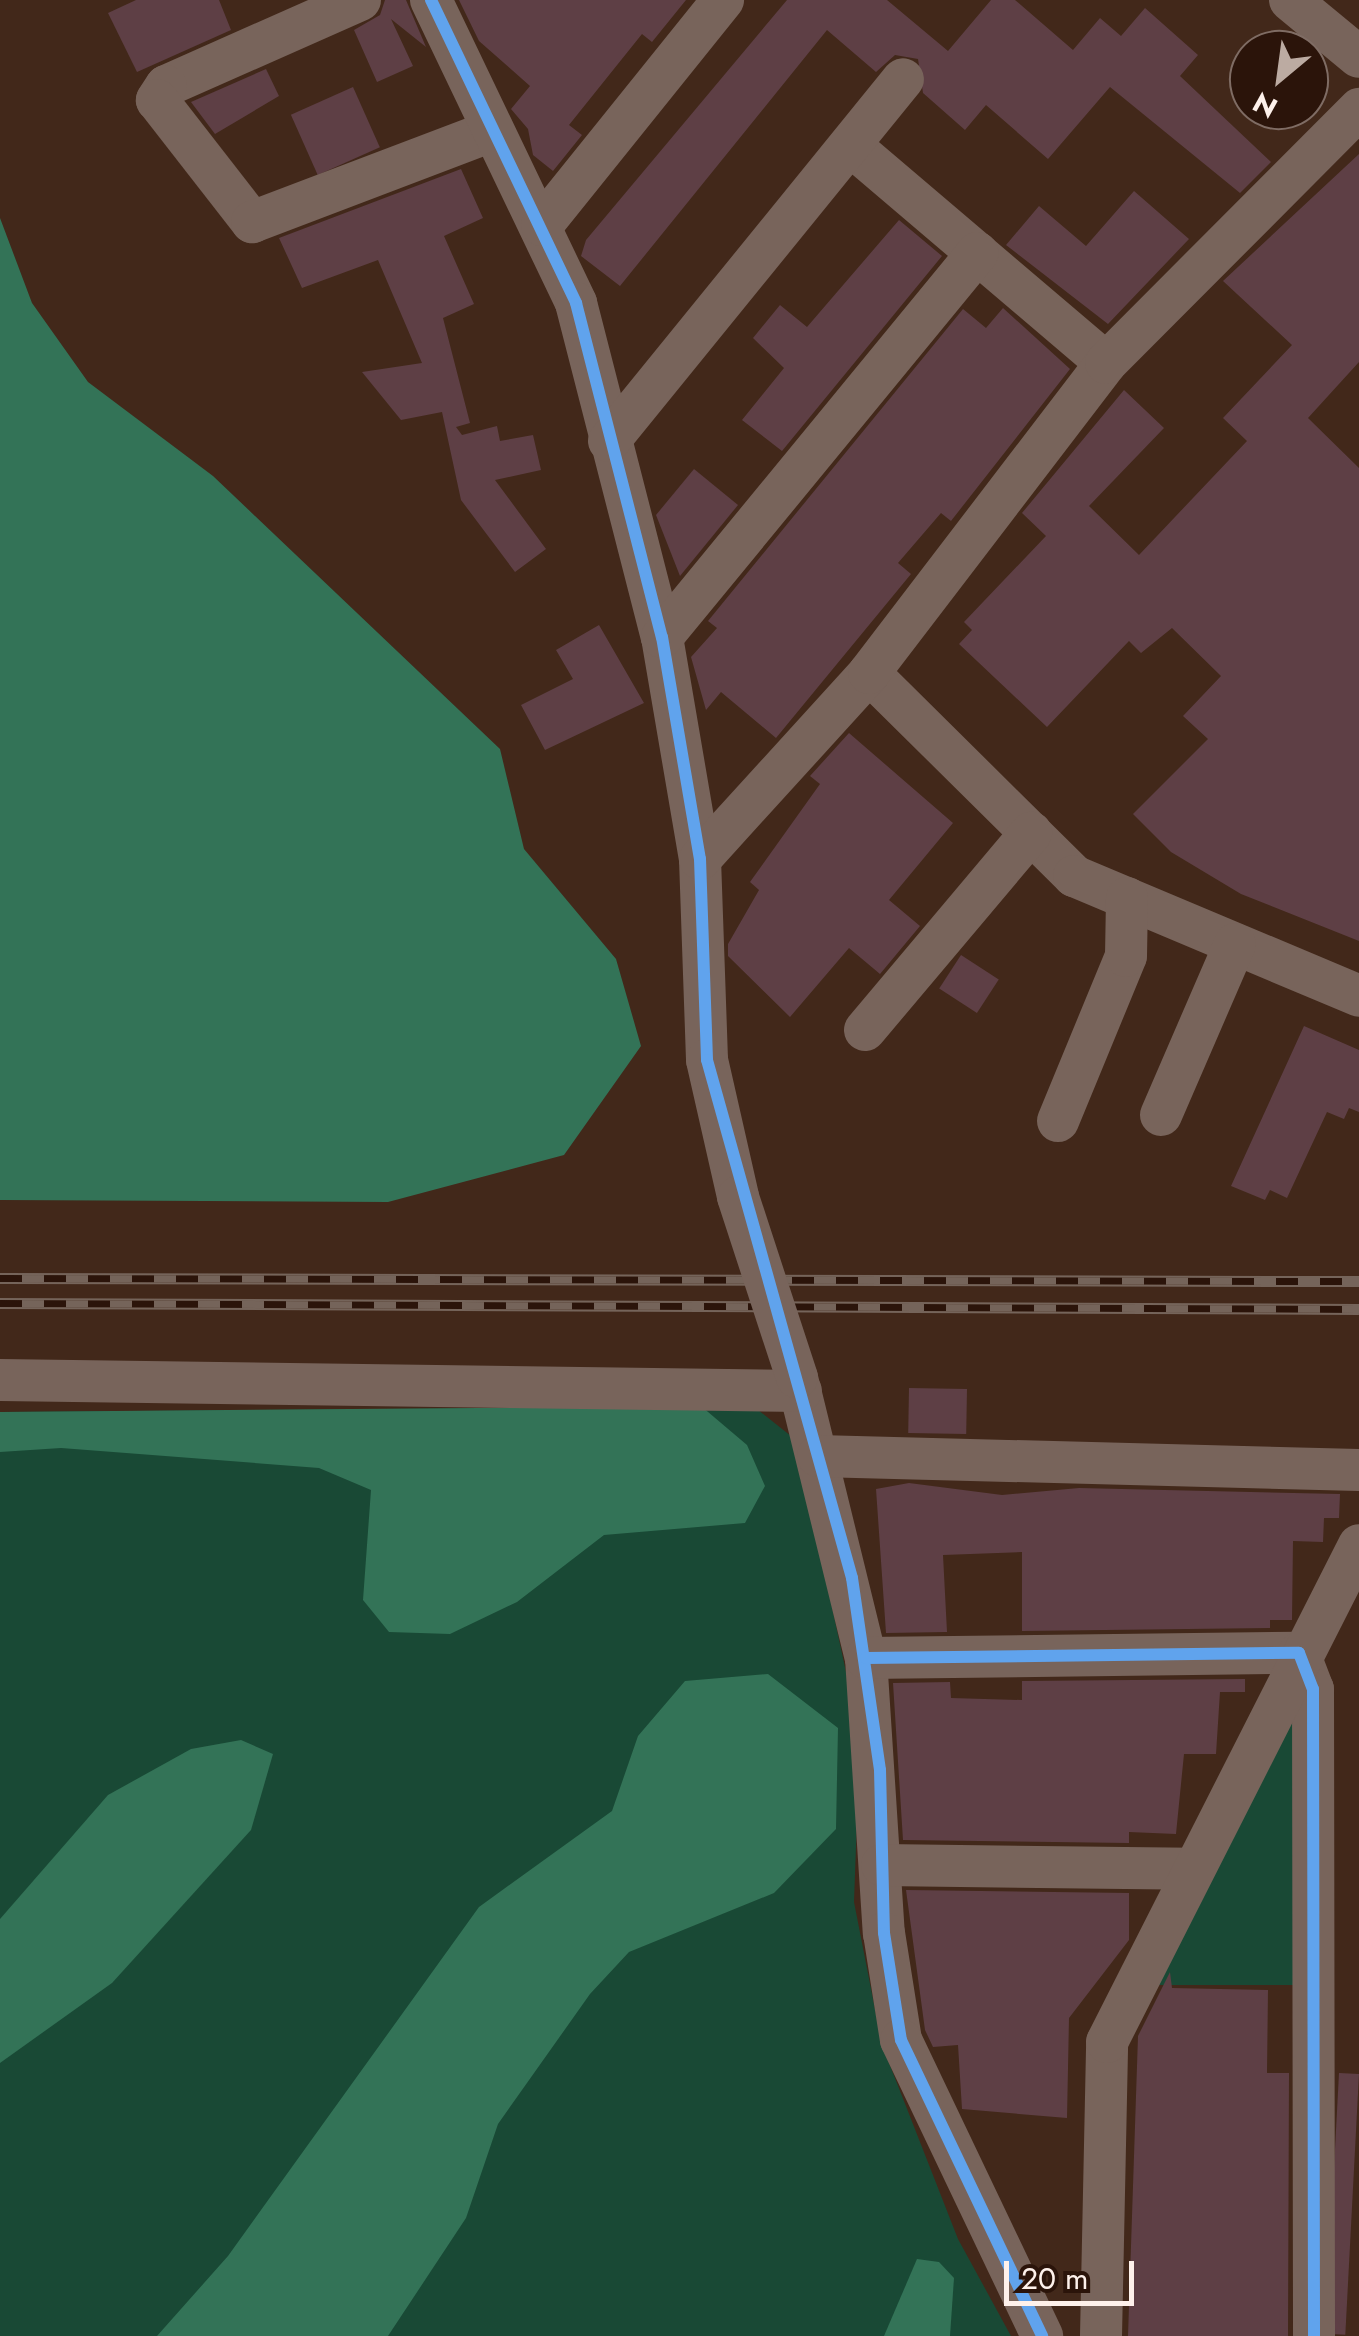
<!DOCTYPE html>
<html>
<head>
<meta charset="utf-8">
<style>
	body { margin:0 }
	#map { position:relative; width:1359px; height:2336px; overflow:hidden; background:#42281a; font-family:Jost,sans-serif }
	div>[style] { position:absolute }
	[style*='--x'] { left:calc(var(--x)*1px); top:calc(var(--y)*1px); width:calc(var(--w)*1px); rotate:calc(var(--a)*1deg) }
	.green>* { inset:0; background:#194935 }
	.forest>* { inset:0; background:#337357 }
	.building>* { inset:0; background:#5e3f45; transform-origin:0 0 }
	.minor>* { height:42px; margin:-21px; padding:0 21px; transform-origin:21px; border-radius:21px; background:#78645b }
	.rail>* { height:11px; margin-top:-5.5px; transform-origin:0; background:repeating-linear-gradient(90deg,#2b140a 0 22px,#75645a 0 44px); box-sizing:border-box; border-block:2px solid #75645a }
	.minor-bridge>* { height:42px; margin:-21px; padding:0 21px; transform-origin:21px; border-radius:21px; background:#78645b }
	.cycleway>* { height:12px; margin:-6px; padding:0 6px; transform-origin:6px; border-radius:6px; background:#60a3ed }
	span { translate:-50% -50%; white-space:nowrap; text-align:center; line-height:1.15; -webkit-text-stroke:8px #2b140a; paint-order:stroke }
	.north { position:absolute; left:1229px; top:30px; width:100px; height:100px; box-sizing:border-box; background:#2b140a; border:2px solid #7f6c64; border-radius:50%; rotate:209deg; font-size:28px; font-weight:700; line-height:40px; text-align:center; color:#fef1eb }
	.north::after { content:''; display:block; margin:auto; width:35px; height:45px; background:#bcaba2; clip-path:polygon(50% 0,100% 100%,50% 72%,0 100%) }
	.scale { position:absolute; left:1004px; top:2261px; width:130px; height:45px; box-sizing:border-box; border:5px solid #fef1eb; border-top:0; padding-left:12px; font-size:30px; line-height:35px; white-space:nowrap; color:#fef1eb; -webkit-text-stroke:8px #2b140a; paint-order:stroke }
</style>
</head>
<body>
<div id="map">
	<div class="green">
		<i style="clip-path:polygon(753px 1406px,796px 1440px,860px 1737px,854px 1902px,882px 2045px,958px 2239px,1011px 2336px,0 2336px,0 1412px)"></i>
		<i style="clip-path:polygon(1293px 1719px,1298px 1985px,1148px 1985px)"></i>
	</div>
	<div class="forest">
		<i style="clip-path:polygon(0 218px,32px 303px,88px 382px,213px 476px,500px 749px,524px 849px,616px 959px,641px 1046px,564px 1155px,388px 1202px,0 1200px)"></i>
		<i style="clip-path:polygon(701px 1406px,747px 1445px,765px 1486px,745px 1523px,604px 1535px,517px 1602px,450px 1634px,389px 1632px,363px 1600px,371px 1490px,319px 1468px,61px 1448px,0 1452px,0 1412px)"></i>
		<i style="clip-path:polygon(768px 1674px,838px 1728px,836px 1829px,774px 1893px,629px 1952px,590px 1994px,498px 2124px,466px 2218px,388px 2336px,157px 2336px,228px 2256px,479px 1907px,612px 1811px,638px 1736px,685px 1681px)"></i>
		<i style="clip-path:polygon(241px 1740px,273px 1754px,251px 1830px,112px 1983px,0 2063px,0 1919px,108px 1795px,191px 1749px)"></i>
		<i style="clip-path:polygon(917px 2259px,939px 2262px,954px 2278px,950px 2336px,884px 2336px)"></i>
	</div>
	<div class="building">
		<i style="clip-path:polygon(136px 0,219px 0,231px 30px,137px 72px,108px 13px)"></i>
		<i style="clip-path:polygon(385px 0,406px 0,426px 47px,391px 19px,413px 66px,377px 82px,354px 30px,380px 15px)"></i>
		<i style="clip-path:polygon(459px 0,686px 0,652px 42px,642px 34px,569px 125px,582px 135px,553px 171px,533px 155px,528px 129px,511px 109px,530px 86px,479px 41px)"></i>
		<i style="clip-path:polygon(787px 0,887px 0,948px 51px,991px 0,1015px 0,1073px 50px,1100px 18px,1121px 36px,1145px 8px,1198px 55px,1180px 76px,1271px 162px,1240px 193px,1110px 87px,1048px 159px,986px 105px,965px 130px,923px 93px,918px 59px,895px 55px,876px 72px,827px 30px,620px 286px,581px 256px,586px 240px)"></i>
		<i style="clip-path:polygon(266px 69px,279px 96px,215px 134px,191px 102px)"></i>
		<i style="left:353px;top:87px;width:66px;height:68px;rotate:66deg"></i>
		<i style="clip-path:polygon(1359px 154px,1359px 362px,1308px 418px,1359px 468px,1359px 941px,1241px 894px,1171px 852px,1133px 814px,1208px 739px,1183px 716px,1221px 676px,1172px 628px,1141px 653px,1129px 641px,1047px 727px,959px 644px,972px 630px,964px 622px,1046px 536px,1022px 513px,1124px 390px,1164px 428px,1089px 506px,1139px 555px,1247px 441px,1223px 418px,1292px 345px,1223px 281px)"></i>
		<i style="clip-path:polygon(461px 169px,483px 218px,444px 236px,474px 304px,443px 318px,470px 423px,456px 427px,462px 435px,497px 426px,500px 441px,533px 435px,541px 470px,495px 480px,546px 549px,515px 572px,461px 500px,442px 412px,401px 420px,362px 372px,422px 363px,378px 260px,302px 288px,279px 238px)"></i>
		<i style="clip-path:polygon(1134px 191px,1189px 239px,1108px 324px,1006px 245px,1039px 206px,1086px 246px)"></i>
		<i style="clip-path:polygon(899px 220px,942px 256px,782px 451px,742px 420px,784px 368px,753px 338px,780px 305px,807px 327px)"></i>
		<i style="clip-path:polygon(1003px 308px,1070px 369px,951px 521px,941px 513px,898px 563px,911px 574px,776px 738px,721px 692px,706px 710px,691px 657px,717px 628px,708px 621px,963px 309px,986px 328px)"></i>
		<i style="clip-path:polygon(694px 469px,738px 505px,680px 576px,656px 515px)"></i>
		<i style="clip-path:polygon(599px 625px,644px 703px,545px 750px,521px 705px,573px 679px,556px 650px)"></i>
		<i style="clip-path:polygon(849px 733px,953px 823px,889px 900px,920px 926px,880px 974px,849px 948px,790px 1017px,728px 956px,728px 944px,759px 890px,750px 882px,820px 784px,810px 776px)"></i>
		<i style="left:961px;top:955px;width:45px;height:40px;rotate:33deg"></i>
		<i style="clip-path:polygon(1304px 1026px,1359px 1050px,1359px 1112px,1349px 1108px,1344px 1119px,1327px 1112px,1287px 1198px,1270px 1190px,1265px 1200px,1231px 1186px)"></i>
		<i style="left:909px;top:1388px;width:58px;height:45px;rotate:1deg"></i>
		<i style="clip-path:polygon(909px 1483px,1002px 1495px,1079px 1488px,1340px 1494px,1339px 1518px,1324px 1518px,1323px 1542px,1293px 1541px,1292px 1620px,1270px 1620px,1270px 1628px,1022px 1631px,1022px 1552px,943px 1555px,947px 1632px,886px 1633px,876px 1489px)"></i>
		<i style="clip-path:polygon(1245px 1679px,1245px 1692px,1220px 1692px,1216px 1754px,1184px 1754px,1176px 1834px,1129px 1832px,1129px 1843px,903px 1840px,893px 1683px,950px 1682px,951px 1698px,1022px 1700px,1022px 1681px)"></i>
		<i style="clip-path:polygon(906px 1890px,1129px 1893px,1129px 1940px,1069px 2018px,1067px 2118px,962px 2109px,958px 2045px,933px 2047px,925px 2030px)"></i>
		<i style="clip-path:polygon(1170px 1972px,1172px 1988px,1268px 1990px,1267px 2073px,1289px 2073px,1288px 2336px,1128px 2336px,1138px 2036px)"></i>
		<i style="left:1339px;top:2073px;width:20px;height:261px;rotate:3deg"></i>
	</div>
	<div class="minor">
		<i style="--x:360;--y:0;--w:212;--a:156.1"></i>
		<i style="--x:166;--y:86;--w:17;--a:123"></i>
		<i style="--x:157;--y:100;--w:155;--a:52.1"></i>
		<i style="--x:252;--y:222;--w:256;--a:-20.8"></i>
		<i style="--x:431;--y:0;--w:336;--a:64.4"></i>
		<i style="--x:576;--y:303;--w:345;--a:75.6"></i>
		<i style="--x:662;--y:637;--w:225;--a:80.3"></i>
		<i style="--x:700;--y:859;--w:201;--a:88"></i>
		<i style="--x:707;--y:1060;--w:140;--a:77.2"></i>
		<i style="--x:1290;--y:0;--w:89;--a:39.6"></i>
		<i style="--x:850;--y:145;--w:336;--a:40.4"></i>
		<i style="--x:542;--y:225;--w:289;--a:-51.2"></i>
		<i style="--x:609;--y:441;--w:466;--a:-50.9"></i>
		<i style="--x:662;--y:637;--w:497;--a:-50.6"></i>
		<i style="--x:869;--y:673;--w:289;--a:44.7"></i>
		<i style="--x:1074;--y:876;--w:309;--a:22.8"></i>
		<i style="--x:700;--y:859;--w:251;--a:-47.7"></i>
		<i style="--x:869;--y:673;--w:390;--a:-52.6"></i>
		<i style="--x:1106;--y:363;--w:359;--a:-45.1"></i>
		<i style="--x:865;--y:1030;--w:258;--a:-49.9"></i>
		<i style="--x:1161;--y:1115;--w:186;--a:-66.6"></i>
		<i style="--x:1058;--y:1121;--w:178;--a:-67.6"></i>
		<i style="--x:1126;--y:956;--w:58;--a:-89"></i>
		<i style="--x:797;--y:1378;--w:288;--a:76.2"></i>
		<i style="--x:866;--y:1658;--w:276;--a:86.3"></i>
		<i style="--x:884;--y:1933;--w:108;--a:81"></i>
		<i style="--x:901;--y:2040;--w:328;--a:64.5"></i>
		<i style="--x:0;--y:1380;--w:801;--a:0.79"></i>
		<i style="--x:818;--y:1456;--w:541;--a:1.48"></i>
		<i style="--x:866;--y:1658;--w:433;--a:-0.7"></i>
		<i style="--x:1299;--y:1653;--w:39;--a:69"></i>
		<i style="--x:1313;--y:1689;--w:647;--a:89.91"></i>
		<i style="--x:882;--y:1865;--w:309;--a:0.7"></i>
		<i style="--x:1101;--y:2336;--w:294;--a:-88.8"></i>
		<i style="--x:1107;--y:2042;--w:557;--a:-63.11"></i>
	</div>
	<div class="rail">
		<i style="--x:0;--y:1278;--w:1359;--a:0.13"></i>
		<i style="--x:0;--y:1303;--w:1359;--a:0.25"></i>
	</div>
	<div class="minor-bridge">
		<i style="--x:738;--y:1197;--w:190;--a:71.9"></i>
	</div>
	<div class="cycleway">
		<i style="--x:431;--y:0;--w:336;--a:64.4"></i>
		<i style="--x:576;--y:303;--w:345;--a:75.6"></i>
		<i style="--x:662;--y:637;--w:225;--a:80.3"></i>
		<i style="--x:700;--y:859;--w:201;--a:88"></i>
		<i style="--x:707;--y:1060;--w:538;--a:74.36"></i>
		<i style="--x:852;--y:1578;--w:194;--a:81.7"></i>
		<i style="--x:880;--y:1770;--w:163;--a:88.6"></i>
		<i style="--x:884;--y:1933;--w:108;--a:81"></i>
		<i style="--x:901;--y:2040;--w:328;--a:64.5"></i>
		<i style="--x:866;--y:1658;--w:433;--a:-0.7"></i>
		<i style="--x:1299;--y:1653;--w:39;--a:69"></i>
		<i style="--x:1313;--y:1689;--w:647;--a:89.91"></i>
	</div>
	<div class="north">N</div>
	<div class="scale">20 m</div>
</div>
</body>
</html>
